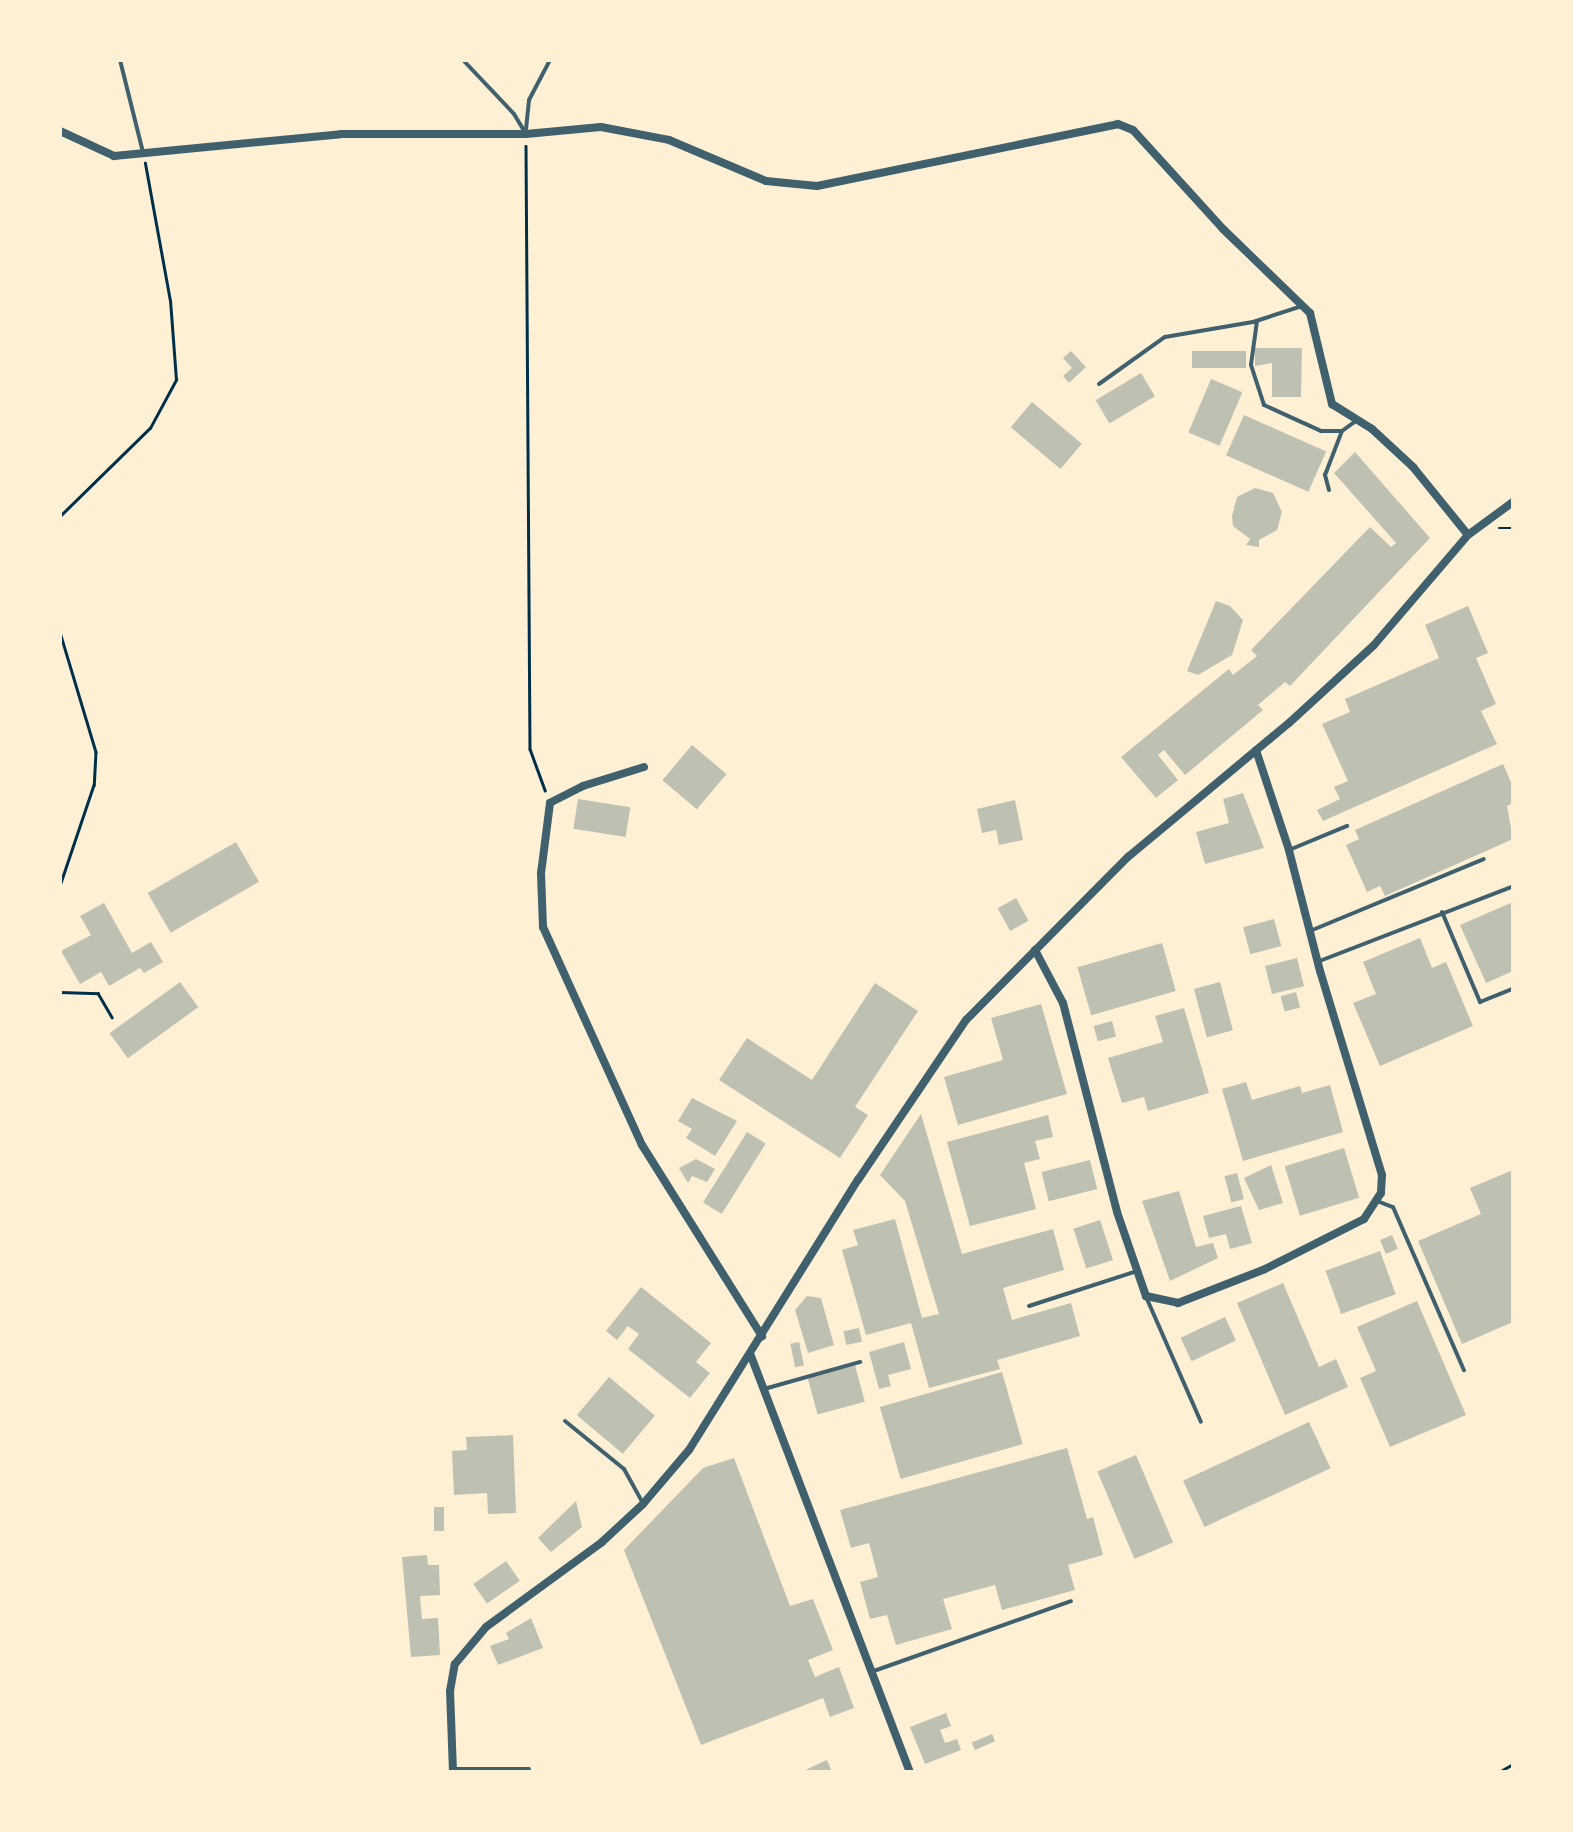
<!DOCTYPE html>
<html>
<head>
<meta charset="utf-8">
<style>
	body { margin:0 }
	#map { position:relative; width:1573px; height:1832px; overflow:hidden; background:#fdf0d5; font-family:Quicksand,sans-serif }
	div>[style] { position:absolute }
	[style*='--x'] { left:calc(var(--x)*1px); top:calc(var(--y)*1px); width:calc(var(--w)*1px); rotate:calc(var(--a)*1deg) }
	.building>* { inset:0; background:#bec0b2; transform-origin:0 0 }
	.path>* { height:2.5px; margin:-1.25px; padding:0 1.25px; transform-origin:1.25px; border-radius:1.25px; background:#003049 }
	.service>* { height:4px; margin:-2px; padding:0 2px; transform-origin:2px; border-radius:2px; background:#3f606c }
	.minor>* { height:8px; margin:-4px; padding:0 4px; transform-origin:4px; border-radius:4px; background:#3f606c }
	span { translate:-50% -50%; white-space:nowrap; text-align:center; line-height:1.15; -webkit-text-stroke:8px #fdf0d5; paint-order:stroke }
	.frame { position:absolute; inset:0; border:62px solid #fdf0d5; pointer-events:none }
</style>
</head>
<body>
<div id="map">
	<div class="building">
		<i style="clip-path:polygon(1255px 348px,1302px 348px,1301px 397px,1272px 397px,1272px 363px,1255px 366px)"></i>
		<i style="clip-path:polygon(1071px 351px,1086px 367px,1069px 383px,1063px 376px,1072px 368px,1063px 358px)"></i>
		<i style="left:1192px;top:351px;width:54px;height:17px"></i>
		<i style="left:1141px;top:373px;width:27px;height:53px;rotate:59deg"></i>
		<i style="left:1211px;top:379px;width:34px;height:58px;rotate:23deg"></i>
		<i style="left:1032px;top:402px;width:65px;height:33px;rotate:40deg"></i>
		<i style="left:1244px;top:415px;width:90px;height:44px;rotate:24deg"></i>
		<i style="clip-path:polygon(1355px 452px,1430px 538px,1290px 686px,1285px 682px,1258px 705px,1263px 710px,1185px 775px,1164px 750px,1158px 755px,1178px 780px,1156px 798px,1121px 757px,1229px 669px,1233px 675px,1257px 656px,1251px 650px,1370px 527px,1391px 547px,1396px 543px,1334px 473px)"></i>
		<i style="clip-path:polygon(1255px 488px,1273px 493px,1282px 512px,1277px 530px,1259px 540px,1259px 547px,1246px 545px,1250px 539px,1233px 526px,1232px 516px,1237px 497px)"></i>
		<i style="clip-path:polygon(1216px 601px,1230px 606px,1243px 620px,1232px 655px,1198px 675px,1187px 671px)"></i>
		<i style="clip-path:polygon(1468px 606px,1488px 653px,1476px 658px,1496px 704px,1481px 711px,1497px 744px,1323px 821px,1317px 810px,1340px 799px,1334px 787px,1348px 781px,1322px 724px,1350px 712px,1345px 699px,1439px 658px,1425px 625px)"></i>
		<i style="left:692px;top:745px;width:45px;height:46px;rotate:40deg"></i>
		<i style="clip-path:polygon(1503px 764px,1513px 787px,1513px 803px,1507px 806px,1513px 839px,1385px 896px,1380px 886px,1367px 892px,1346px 845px,1359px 839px,1355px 830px)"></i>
		<i style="clip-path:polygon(1243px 793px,1264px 848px,1205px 864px,1196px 832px,1229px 823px,1223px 799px)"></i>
		<i style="left:578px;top:799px;width:53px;height:30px;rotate:9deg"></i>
		<i style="clip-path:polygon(1015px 800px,1023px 840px,999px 845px,996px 830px,982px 833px,977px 809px)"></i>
		<i style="left:236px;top:842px;width:46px;height:102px;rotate:60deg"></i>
		<i style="left:1016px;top:898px;width:26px;height:21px;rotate:61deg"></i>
		<i style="clip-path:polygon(1513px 902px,1513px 971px,1486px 983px,1460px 925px)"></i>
		<i style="clip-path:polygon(104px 903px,132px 953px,151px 942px,163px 962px,144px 973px,140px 968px,109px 986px,101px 972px,80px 984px,61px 951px,91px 935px,80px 916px)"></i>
		<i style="left:1274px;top:919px;width:28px;height:32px;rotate:75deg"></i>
		<i style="clip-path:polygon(1420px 938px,1432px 968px,1446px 962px,1473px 1026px,1380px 1066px,1353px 1003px,1376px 994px,1363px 962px)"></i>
		<i style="left:1162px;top:943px;width:50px;height:88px;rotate:74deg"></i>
		<i style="left:1297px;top:958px;width:29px;height:33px;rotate:76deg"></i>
		<i style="left:180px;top:982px;width:31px;height:87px;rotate:54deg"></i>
		<i style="left:1220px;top:982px;width:50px;height:27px;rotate:75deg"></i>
		<i style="clip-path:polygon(875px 983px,918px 1011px,855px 1107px,868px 1115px,840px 1158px,719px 1080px,747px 1038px,812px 1080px)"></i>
		<i style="left:1296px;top:992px;width:16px;height:16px;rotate:75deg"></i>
		<i style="clip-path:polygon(1041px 1004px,1067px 1094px,958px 1125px,944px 1077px,1003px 1060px,991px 1018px)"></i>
		<i style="clip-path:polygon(1184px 1008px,1209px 1093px,1148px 1111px,1144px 1097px,1122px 1103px,1108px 1058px,1163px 1042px,1155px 1016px)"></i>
		<i style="left:1112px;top:1021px;width:16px;height:19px;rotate:75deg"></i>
		<i style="clip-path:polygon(1246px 1082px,1252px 1100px,1300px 1086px,1302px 1093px,1330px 1085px,1343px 1132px,1243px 1161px,1222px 1089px)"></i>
		<i style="clip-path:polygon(692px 1098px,737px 1121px,715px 1156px,686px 1138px,692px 1129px,678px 1121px)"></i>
		<i style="clip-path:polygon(921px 1114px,962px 1254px,1053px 1229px,1064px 1270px,1003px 1288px,1012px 1320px,1071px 1303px,1080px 1336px,997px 1360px,1000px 1369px,929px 1388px,911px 1323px,866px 1335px,842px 1250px,858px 1245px,853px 1230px,895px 1219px,922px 1318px,939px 1314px,905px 1201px,880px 1175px)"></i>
		<i style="clip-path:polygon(1048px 1115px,1053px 1137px,1035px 1141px,1040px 1159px,1024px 1163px,1036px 1209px,970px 1226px,947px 1142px)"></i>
		<i style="left:747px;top:1132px;width:22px;height:83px;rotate:32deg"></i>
		<i style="left:1344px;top:1148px;width:52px;height:62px;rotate:73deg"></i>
		<i style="clip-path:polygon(696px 1159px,715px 1169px,707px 1182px,692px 1176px,688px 1183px,679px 1168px)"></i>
		<i style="left:1090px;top:1160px;width:30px;height:50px;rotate:76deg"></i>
		<i style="clip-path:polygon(1271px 1165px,1283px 1203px,1259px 1210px,1244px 1178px)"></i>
		<i style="clip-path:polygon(1513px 1170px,1513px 1322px,1462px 1344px,1418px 1241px,1481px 1214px,1470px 1188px)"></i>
		<i style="left:1237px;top:1173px;width:27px;height:13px;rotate:75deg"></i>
		<i style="clip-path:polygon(1179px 1191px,1196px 1247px,1213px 1243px,1218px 1258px,1170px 1281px,1142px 1201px)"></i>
		<i style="clip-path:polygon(1241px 1206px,1252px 1243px,1230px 1249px,1226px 1234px,1209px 1238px,1203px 1216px)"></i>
		<i style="left:1100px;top:1220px;width:42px;height:28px;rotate:72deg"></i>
		<i style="left:1392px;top:1235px;width:15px;height:13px;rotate:67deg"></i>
		<i style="left:1380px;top:1251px;width:46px;height:58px;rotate:70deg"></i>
		<i style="clip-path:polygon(1283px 1283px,1319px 1367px,1336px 1359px,1348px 1387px,1285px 1415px,1237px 1303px)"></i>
		<i style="clip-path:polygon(641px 1287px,711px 1343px,696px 1362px,710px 1373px,690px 1398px,628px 1349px,639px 1334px,628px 1326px,617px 1340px,606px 1331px)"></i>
		<i style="clip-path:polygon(807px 1296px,821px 1298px,834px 1345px,808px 1353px,795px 1310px)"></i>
		<i style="clip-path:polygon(1417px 1301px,1466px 1415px,1390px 1447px,1360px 1378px,1376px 1371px,1357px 1327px)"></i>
		<i style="left:1225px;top:1317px;width:26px;height:49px;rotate:65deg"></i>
		<i style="left:859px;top:1328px;width:14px;height:16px;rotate:78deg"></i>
		<i style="left:799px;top:1342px;width:24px;height:9px;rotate:78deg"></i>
		<i style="clip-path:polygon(904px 1342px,911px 1369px,888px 1375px,891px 1386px,879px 1389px,869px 1352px)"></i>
		<i style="left:855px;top:1365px;width:38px;height:49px;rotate:75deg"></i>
		<i style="left:1002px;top:1372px;width:75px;height:127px;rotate:74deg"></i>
		<i style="left:609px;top:1377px;width:60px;height:50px;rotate:40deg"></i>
		<i style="left:1309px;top:1422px;width:51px;height:139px;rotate:65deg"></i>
		<i style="clip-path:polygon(513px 1435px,516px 1513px,488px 1514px,487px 1493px,454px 1495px,452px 1451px,467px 1450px,466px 1437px)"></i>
		<i style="clip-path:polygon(1067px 1448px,1087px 1519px,1093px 1517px,1103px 1555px,1068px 1565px,1075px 1590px,1002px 1610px,995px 1585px,943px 1599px,952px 1629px,896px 1645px,887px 1615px,870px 1619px,860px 1582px,878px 1577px,869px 1543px,851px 1548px,840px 1510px)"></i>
		<i style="left:1136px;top:1455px;width:95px;height:42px;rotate:67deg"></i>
		<i style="clip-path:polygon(734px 1458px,790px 1606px,813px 1599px,833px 1650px,808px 1660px,815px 1677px,839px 1667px,854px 1708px,830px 1717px,823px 1698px,701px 1745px,624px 1550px,703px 1468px)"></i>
		<i style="clip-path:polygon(576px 1501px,582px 1527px,551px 1552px,538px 1538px)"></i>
		<i style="left:434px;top:1507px;width:10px;height:24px"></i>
		<i style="clip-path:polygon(427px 1555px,428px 1565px,439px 1565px,440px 1595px,420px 1596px,422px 1619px,438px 1618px,440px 1655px,411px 1657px,402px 1557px)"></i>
		<i style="left:506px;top:1561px;width:24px;height:40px;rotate:55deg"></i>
		<i style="clip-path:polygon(531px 1618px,543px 1648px,498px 1665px,490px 1646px,509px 1639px,506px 1633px)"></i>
		<i style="clip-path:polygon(946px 1713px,951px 1726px,940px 1730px,945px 1743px,957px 1739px,961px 1750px,925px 1764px,910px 1727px)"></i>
		<i style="left:992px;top:1734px;width:8px;height:22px;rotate:67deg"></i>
		<i style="clip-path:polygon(827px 1760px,832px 1772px,801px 1772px)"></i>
	</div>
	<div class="path">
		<i style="--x:526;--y:146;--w:603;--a:89.62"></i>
		<i style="--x:530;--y:749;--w:44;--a:69.9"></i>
		<i style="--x:60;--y:516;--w:126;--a:-44.4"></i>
		<i style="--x:150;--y:428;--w:55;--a:-61.6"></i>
		<i style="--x:176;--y:380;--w:79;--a:-94.3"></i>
		<i style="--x:170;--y:301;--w:140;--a:-100.3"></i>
		<i style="--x:1499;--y:528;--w:14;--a:0"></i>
		<i style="--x:60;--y:632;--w:125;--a:73.3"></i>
		<i style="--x:96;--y:752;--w:33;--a:93"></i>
		<i style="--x:94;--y:785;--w:107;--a:108.6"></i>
		<i style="--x:60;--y:992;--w:38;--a:2"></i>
		<i style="--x:98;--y:993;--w:28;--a:60"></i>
		<i style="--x:1499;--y:1772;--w:16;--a:-30"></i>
	</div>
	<div class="service">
		<i style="--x:120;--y:60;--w:95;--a:76"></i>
		<i style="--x:463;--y:60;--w:74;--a:46.6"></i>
		<i style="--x:514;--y:114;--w:23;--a:59"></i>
		<i style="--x:526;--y:129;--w:29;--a:-84"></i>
		<i style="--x:529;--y:100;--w:45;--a:-62.3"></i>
		<i style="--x:1257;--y:321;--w:44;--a:97.8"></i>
		<i style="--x:1251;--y:365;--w:42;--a:72"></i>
		<i style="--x:1264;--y:405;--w:63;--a:24.5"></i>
		<i style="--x:1321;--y:431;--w:21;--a:0"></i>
		<i style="--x:1342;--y:431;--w:19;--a:-36"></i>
		<i style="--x:1099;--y:384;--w:81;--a:-35.5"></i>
		<i style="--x:1165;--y:337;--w:89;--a:-9.7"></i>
		<i style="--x:1253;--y:322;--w:52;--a:-18.1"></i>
		<i style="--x:1329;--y:490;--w:16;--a:-105"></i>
		<i style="--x:1325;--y:475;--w:47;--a:-68.9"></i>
		<i style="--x:1289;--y:850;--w:63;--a:-22.5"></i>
		<i style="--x:1442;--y:912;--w:98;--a:67.1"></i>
		<i style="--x:1480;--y:1002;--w:35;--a:-22"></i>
		<i style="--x:1310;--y:931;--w:188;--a:-22.5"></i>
		<i style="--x:1317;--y:962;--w:208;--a:-21.1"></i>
		<i style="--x:1377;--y:1201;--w:17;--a:21"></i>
		<i style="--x:1393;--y:1207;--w:178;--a:66.5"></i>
		<i style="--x:1147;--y:1299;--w:134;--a:66.3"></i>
		<i style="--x:1029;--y:1306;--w:110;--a:-17.9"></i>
		<i style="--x:764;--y:1389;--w:100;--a:-15.7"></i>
		<i style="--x:565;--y:1421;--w:76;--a:39.1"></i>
		<i style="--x:624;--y:1469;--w:39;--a:61"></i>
		<i style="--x:871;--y:1672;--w:212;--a:-19.5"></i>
		<i style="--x:453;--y:1769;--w:76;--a:0"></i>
	</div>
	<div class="minor">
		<i style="--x:60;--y:131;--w:60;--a:24.8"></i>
		<i style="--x:114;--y:156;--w:228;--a:-5.5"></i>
		<i style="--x:341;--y:134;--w:185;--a:0"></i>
		<i style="--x:526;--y:134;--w:75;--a:-5.3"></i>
		<i style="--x:601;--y:127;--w:69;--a:10.8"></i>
		<i style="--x:669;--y:140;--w:105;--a:22.9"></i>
		<i style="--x:766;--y:181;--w:51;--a:5.6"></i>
		<i style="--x:817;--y:186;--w:307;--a:-11.6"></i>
		<i style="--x:1118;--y:124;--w:16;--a:22"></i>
		<i style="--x:1133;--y:130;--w:134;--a:47.7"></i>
		<i style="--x:1223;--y:229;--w:121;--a:44"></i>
		<i style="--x:1310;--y:313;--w:94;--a:76.4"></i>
		<i style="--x:1332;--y:404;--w:47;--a:32"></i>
		<i style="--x:1372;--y:429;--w:56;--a:42.8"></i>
		<i style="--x:1413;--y:467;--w:87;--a:51"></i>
		<i style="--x:644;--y:767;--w:64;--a:162.7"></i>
		<i style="--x:583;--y:786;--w:37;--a:153"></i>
		<i style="--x:550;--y:803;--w:71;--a:97.3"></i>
		<i style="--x:541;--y:873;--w:54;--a:87.9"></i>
		<i style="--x:543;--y:927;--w:239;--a:65.6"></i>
		<i style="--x:642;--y:1145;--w:226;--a:57.9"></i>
		<i style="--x:1035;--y:950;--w:60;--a:62.2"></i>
		<i style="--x:1063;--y:1003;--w:216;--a:75.5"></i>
		<i style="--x:1117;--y:1212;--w:89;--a:71"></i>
		<i style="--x:1146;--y:1296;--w:33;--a:12"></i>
		<i style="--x:1178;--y:1303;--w:93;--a:-21.3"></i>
		<i style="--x:1265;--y:1269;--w:111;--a:-26.8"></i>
		<i style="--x:1364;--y:1219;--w:31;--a:-57"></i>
		<i style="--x:1381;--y:1193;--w:18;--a:-87"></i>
		<i style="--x:1382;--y:1175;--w:213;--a:-106.9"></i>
		<i style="--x:1320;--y:971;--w:125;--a:-104.4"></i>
		<i style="--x:1289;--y:850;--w:105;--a:-108.3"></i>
		<i style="--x:751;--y:1356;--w:445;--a:69.1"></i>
		<i style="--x:453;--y:1772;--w:81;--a:-92.1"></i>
		<i style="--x:450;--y:1691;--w:27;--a:-80"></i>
		<i style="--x:455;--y:1664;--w:48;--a:-50"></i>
		<i style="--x:486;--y:1627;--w:144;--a:-36.2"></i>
		<i style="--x:602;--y:1542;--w:56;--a:-42.8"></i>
		<i style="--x:643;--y:1504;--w:71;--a:-49.6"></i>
		<i style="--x:689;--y:1450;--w:319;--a:-58"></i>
		<i style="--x:858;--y:1180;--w:193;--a:-56"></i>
		<i style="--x:966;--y:1020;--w:230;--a:-45.2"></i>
		<i style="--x:1128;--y:857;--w:209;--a:-39.8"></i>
		<i style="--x:1289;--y:723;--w:115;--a:-42.5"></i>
		<i style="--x:1374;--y:645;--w:145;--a:-49.5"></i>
		<i style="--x:1468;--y:535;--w:56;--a:-36.3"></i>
	</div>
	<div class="frame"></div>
</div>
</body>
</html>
